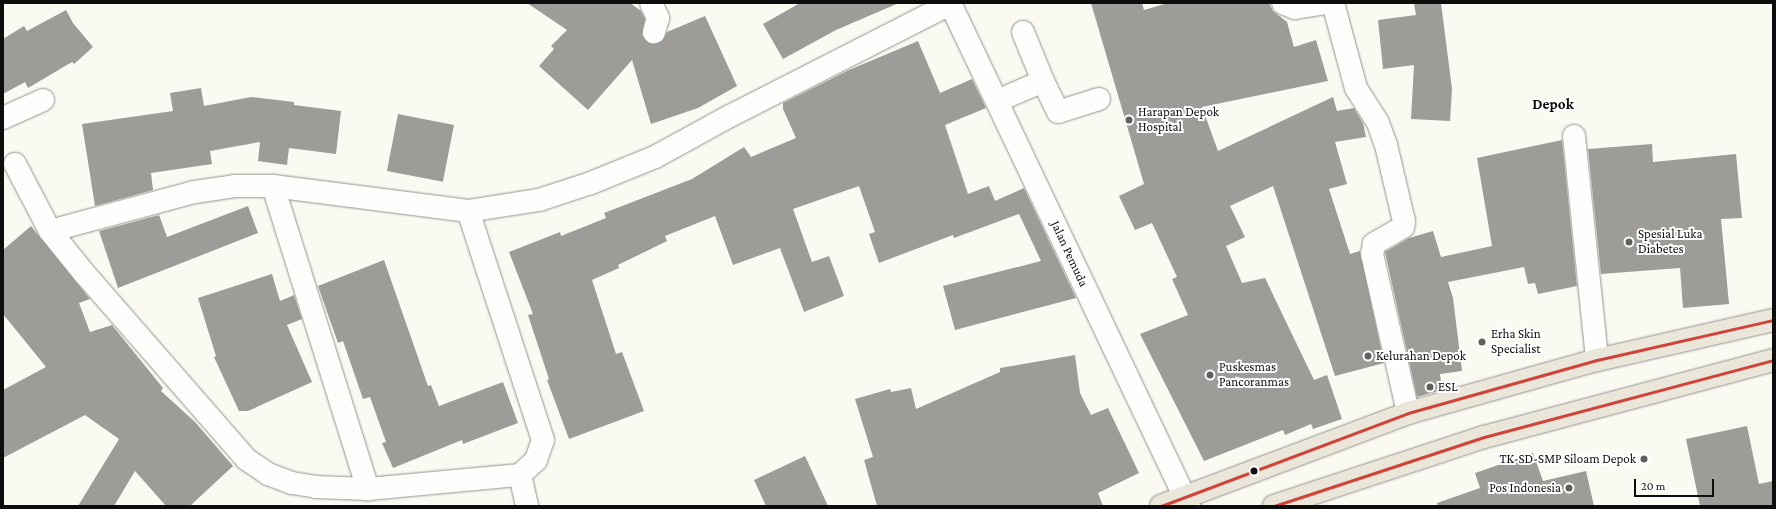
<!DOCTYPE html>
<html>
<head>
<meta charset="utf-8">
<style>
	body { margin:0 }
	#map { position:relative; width:1776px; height:509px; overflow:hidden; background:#faf9f2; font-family:"Crimson Pro",serif }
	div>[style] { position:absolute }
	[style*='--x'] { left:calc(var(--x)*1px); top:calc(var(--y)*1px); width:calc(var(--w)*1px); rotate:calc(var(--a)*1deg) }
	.building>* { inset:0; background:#9e9c98; transform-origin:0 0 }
	.roads { filter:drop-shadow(0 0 1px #949390) drop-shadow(0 0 1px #949390) }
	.minor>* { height:22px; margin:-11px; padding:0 11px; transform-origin:11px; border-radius:11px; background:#fefefd }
	.major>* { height:22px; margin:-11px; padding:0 11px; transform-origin:11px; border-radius:11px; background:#eae6da }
	.bus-1>* { height:3px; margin:-1.5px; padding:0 1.5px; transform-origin:1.5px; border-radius:1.5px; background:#d14338 }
	.dots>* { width:11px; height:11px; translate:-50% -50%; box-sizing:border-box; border:2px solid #fff; border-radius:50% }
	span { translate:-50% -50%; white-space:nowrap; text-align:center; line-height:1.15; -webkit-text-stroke:4px #fff; paint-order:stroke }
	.poi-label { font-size:13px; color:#0d0d0d }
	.left { translate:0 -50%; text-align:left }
	.right { translate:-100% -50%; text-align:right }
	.street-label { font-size:13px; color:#0d0d0d }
	.quarter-label { font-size:15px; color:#0d0d0d; font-weight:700 }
	.frame { position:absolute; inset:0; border:4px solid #0d0d0d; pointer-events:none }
	.scale { position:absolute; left:1634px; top:479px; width:80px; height:18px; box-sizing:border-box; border:2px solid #0d0d0d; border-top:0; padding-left:5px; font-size:12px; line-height:14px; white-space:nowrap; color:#0d0d0d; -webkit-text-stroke:3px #fff; paint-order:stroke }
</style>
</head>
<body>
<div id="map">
	<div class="building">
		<i style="clip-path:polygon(527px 3px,630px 3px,641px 11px,645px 19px,642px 35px,651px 44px,662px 41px,667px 32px,705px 16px,737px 86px,698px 108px,651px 124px,632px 60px,588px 110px,539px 66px,554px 49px,551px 46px,567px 30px)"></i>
		<i style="clip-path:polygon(800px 3px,899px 3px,836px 30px,783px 59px,763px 24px)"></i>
		<i style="clip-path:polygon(1091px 3px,1142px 3px,1144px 10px,1168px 3px,1269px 3px,1273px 11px,1287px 22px,1294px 47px,1316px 40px,1328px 81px,1202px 107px,1218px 151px,1333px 97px,1337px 111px,1354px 108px,1363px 123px,1366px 137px,1335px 142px,1347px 184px,1329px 189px,1350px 254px,1360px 251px,1384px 363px,1335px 376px,1273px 186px,1230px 206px,1245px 237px,1226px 246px,1242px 283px,1265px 278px,1314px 380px,1327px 375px,1342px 419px,1313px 429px,1311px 424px,1285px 435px,1283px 430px,1204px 461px,1140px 334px,1188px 315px,1172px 279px,1177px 277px,1152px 223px,1135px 230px,1119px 196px,1144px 184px)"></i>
		<i style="clip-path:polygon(1414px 3px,1441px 3px,1452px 89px,1450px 121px,1411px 119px,1414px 65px,1383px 69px,1378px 20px,1416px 15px)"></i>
		<i style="clip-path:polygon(66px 10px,73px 23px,93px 47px,74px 64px,72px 62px,28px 88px,25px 82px,3px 94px,3px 39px,24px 26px,27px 31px)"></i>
		<i style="clip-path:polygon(918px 41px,940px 93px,972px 79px,986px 108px,945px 125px,968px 194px,989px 186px,995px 201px,1024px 188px,1076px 298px,955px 330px,943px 286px,1041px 261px,1019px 214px,954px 238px,953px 235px,879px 263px,869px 234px,875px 232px,859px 186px,793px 209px,812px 262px,829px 256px,844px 296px,804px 312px,780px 248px,733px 265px,715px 216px,665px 236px,667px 241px,618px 265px,619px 268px,592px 280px,616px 354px,622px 352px,644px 411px,569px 439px,547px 380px,549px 379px,528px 315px,533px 314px,509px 252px,560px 232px,561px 236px,606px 218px,604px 213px,692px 179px,744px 147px,751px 157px,796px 138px,783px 109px,783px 103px,849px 70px)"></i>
		<i style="clip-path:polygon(201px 88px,204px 106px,251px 97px,294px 102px,294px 105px,341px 111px,336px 154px,289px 148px,287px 165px,258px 161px,260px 142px,210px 151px,212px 164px,151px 173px,153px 190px,95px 206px,82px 124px,173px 111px,170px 93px)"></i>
		<i style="left:398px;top:114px;width:57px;height:58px;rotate:11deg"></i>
		<i style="clip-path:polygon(1562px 140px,1577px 286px,1538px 294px,1535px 283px,1528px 284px,1524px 267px,1448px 282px,1453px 298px,1462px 371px,1440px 374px,1442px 390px,1417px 397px,1385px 252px,1409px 238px,1433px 231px,1441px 257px,1492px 246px,1477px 158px)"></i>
		<i style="clip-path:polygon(1652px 144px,1653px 162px,1736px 154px,1742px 218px,1721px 219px,1729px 304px,1683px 308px,1680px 268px,1601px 274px,1588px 149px)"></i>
		<i style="clip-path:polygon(248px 206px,258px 233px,118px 288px,99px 231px,159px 215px,167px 237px)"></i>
		<i style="clip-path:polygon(31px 226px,90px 299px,79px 303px,90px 332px,112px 325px,163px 388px,161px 391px,195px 422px,233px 466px,190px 506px,166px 506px,135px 471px,114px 506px,78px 506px,119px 439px,85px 415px,3px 458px,3px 390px,46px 367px,3px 314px,3px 250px)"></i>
		<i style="clip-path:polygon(384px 260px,428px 386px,431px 385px,439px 406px,503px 382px,518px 423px,463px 444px,462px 440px,393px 468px,382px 443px,386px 442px,370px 397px,363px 399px,343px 341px,338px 343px,318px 286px)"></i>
		<i style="clip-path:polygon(272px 274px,280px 301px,294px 295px,302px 319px,287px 325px,312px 382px,248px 411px,239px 411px,214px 357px,216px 356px,198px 298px)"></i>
		<i style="clip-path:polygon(1075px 355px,1080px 393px,1091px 415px,1108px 408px,1139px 473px,1098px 493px,1103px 506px,877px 506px,864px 460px,873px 457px,855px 399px,890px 389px,891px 392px,911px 388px,916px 409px,1000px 372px,1000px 368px)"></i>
		<i style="clip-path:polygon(1747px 426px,1759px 484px,1773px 481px,1773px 506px,1700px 506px,1686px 439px)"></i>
		<i style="clip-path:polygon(1533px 453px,1543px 481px,1586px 471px,1594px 506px,1438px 506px,1437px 503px,1480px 488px,1475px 473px)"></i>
		<i style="clip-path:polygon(805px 456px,828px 506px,766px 506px,754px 480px)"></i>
	</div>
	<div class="roads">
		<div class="minor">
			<i style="--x:651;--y:3;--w:17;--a:65"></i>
			<i style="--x:658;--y:18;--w:15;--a:106"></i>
			<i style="--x:950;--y:3;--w:557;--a:64.59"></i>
			<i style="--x:1283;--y:3;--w:13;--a:23"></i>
			<i style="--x:1295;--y:8;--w:32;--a:-9"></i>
			<i style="--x:1333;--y:3;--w:88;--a:74.9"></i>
			<i style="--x:1356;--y:88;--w:41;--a:57.8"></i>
			<i style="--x:1378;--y:123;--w:23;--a:70"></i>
			<i style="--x:1386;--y:145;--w:78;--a:76.7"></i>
			<i style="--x:1404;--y:221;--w:6;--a:99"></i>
			<i style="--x:1403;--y:227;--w:34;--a:150"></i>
			<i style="--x:1374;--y:244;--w:10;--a:101"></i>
			<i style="--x:1372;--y:254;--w:163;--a:77.2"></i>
			<i style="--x:1023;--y:32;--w:53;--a:67.8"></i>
			<i style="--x:997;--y:101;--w:50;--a:-23.5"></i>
			<i style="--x:1043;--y:81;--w:34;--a:64"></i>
			<i style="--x:1058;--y:112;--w:43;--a:-17.6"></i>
			<i style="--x:3;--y:118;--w:44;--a:-24.2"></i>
			<i style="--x:1574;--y:136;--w:225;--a:84.1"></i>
			<i style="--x:15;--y:164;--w:76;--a:62.4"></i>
			<i style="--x:50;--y:231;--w:54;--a:51"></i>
			<i style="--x:84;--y:273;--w:247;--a:48.9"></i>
			<i style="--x:246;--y:459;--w:27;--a:34"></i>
			<i style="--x:268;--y:474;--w:26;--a:21"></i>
			<i style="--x:292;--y:483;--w:24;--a:9"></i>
			<i style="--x:316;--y:487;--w:52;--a:2.2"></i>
			<i style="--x:368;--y:489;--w:153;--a:-5.3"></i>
			<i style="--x:520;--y:475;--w:22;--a:-43"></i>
			<i style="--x:536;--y:460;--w:21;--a:-71"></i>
			<i style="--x:543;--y:440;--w:241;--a:-108.1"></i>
			<i style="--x:468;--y:211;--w:72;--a:-8.8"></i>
			<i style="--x:539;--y:200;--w:55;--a:-18.1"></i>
			<i style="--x:591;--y:183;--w:69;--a:-22.1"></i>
			<i style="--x:655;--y:157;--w:85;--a:-28.7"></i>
			<i style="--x:730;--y:116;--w:247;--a:-27"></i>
			<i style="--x:273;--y:186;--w:318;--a:72.6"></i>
			<i style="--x:50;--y:231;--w:150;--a:-15.1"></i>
			<i style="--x:195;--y:192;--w:40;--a:-8.5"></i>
			<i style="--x:235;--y:186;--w:38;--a:0"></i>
			<i style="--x:273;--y:186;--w:197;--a:7.3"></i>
			<i style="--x:520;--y:475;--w:32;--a:77"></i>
		</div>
		<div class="major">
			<i style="--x:1161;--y:506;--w:264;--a:-20.6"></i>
			<i style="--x:1408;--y:413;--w:196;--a:-15.7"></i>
			<i style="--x:1597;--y:360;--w:180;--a:-12.8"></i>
			<i style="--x:1274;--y:506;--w:221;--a:-18.2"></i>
			<i style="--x:1484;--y:437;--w:299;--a:-14.9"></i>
		</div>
	</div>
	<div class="bus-1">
		<i style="--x:1161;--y:506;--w:264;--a:-20.6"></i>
		<i style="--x:1408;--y:413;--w:196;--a:-15.7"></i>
		<i style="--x:1597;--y:360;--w:180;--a:-12.8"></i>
		<i style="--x:1274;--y:506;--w:221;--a:-18.2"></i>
		<i style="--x:1484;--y:437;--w:299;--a:-14.9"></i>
	</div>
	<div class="dots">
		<i style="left:1129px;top:120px;background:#60605d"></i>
		<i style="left:1629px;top:242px;background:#60605d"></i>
		<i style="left:1482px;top:342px;background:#60605d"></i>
		<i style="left:1368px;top:356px;background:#60605d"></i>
		<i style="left:1210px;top:375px;background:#60605d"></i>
		<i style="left:1430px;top:387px;background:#60605d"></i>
		<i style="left:1644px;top:459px;background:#60605d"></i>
		<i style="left:1254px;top:471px;background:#0d0d0d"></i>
		<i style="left:1569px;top:488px;background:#60605d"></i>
	</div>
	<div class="poi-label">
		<span class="left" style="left:1138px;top:120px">Harapan Depok<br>Hospital</span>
		<span class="left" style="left:1638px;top:242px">Spesial Luka<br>Diabetes</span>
		<span class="left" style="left:1491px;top:342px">Erha Skin<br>Specialist</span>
		<span class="left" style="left:1376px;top:356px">Kelurahan Depok</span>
		<span class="left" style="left:1219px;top:375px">Puskesmas<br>Pancoranmas</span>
		<span class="left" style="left:1438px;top:387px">ESL</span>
		<span class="right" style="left:1636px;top:459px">TK-SD-SMP Siloam Depok</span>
		<span class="right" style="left:1561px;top:488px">Pos Indonesia</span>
	</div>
	<div class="street-label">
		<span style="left:1069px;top:254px;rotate:65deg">Jalan Pemuda</span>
	</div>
	<div class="quarter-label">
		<span style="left:1553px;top:105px">Depok</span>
	</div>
	<div class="frame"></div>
	<div class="scale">20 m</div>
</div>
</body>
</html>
